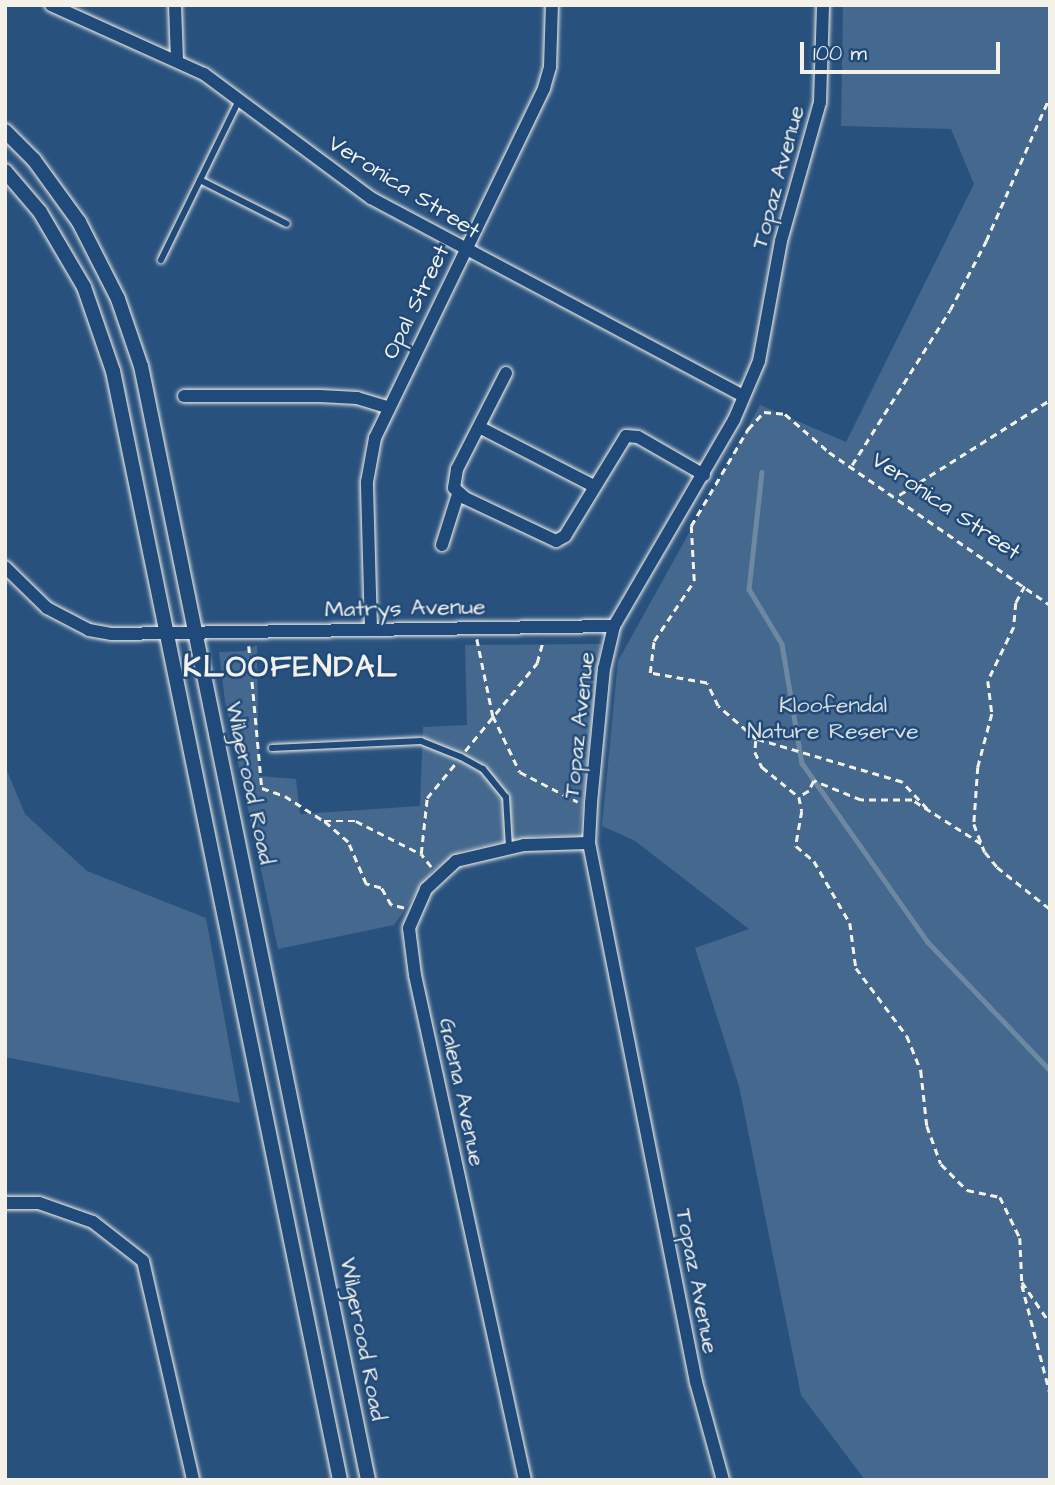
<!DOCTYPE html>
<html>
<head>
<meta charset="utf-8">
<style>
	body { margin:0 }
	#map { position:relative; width:1055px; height:1485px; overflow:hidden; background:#28517e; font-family:"Architects Daughter",sans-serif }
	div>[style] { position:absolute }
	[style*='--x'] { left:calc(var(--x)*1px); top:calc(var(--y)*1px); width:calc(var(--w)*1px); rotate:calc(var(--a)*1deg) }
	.green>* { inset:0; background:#45688e }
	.stream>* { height:4.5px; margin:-2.25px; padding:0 2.25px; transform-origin:2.25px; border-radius:2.25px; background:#6e88a2 }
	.path>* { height:2.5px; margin-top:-1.25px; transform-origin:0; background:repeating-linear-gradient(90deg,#f4f1e8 0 7px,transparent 0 12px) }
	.roads { filter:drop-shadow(0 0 2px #f4f1e8) drop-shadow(0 0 2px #f4f1e8) }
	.service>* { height:6px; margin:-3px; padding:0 3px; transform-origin:3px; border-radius:3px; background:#1f4a7a }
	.minor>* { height:12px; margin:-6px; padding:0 6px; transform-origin:6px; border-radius:6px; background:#1f4a7a }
	.tertiary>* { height:14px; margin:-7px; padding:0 7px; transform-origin:7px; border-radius:7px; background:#1f4a7a }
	span { translate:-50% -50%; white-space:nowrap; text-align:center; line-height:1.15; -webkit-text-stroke:5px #1f4a7a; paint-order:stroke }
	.street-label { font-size:23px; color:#f4f1e8 }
	.park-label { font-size:23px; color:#dadcda }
	.district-label { font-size:30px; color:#f4f1e8; font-weight:700; letter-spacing:2px }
	.frame { position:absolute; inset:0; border:7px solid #f4f1e8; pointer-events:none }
	.scale { position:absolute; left:800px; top:42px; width:200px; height:32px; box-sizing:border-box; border:4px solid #f4f1e8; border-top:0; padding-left:9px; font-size:21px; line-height:24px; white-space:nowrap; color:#f4f1e8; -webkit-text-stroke:5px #1f4a7a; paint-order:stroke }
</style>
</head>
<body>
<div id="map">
	<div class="green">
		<i style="clip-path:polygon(843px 5px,1050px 5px,1050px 1480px,865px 1480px,801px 1395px,739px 1086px,695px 948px,749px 929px,635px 841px,602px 826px,618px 661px,760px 405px,846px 442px,974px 184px,951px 129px,841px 126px)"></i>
		<i style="clip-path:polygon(601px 644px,579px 837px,537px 836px,463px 850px,433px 870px,394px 925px,278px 949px,225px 702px,219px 652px,245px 651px,257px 645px,259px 776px,296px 779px,300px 814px,420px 806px,423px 727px,467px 725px,465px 645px)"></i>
		<i style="clip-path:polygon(5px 766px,25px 814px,87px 871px,206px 918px,240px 1103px,5px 1057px)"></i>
	</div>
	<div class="stream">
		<i style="--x:762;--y:472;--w:118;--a:96.3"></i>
		<i style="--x:749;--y:589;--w:64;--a:59"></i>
		<i style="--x:782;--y:644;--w:121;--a:80.5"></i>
		<i style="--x:802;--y:763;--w:218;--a:54.9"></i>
		<i style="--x:927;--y:941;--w:178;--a:46.4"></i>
	</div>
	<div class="path">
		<i style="--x:852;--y:465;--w:183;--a:-57.7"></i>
		<i style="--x:950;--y:310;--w:78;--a:-62.4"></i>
		<i style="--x:986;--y:241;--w:158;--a:-66.2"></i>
		<i style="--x:899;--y:495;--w:178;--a:-32.2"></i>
		<i style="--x:1025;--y:586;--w:19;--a:118"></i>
		<i style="--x:1016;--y:603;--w:24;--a:95"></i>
		<i style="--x:1014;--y:627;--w:60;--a:115.7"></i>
		<i style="--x:988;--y:681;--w:33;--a:83"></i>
		<i style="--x:992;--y:714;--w:55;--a:104.8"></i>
		<i style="--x:978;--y:767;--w:57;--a:94"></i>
		<i style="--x:974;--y:824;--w:30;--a:69"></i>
		<i style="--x:985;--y:852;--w:19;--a:51"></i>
		<i style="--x:997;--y:867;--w:68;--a:38.4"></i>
		<i style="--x:477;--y:639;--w:79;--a:78.3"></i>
		<i style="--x:493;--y:716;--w:62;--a:64.3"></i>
		<i style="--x:520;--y:772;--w:65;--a:27.3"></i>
		<i style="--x:249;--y:646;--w:143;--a:84.8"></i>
		<i style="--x:262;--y:788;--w:24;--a:19"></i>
		<i style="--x:285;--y:796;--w:46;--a:32.7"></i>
		<i style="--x:756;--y:741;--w:11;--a:95"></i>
		<i style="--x:755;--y:752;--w:17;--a:65"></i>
		<i style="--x:762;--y:767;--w:48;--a:39"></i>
		<i style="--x:465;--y:751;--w:114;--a:-50.7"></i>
		<i style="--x:537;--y:663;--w:24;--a:-75"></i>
		<i style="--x:927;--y:809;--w:37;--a:-133"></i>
		<i style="--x:902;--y:782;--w:152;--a:-163.6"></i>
		<i style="--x:756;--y:739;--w:50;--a:-139"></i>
		<i style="--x:718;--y:706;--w:25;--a:-116"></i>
		<i style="--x:707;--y:683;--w:58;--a:-170"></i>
		<i style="--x:650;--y:673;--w:32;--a:-83"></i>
		<i style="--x:654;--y:641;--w:72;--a:-56.3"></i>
		<i style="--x:694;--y:581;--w:55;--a:-93.1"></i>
		<i style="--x:691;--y:526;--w:113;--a:-59.6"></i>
		<i style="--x:748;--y:429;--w:23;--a:-47"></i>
		<i style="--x:764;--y:412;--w:21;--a:5"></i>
		<i style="--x:785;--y:414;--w:58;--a:40.8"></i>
		<i style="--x:829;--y:452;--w:269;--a:34.7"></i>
		<i style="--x:981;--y:844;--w:82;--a:-147.5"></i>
		<i style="--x:912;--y:800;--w:51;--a:180"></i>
		<i style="--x:861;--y:800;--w:51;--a:-158"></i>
		<i style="--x:814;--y:781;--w:11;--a:117"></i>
		<i style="--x:809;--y:791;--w:12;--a:149"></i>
		<i style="--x:799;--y:797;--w:14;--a:78"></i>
		<i style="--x:802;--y:811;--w:36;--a:100"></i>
		<i style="--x:796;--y:846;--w:23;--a:40"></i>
		<i style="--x:814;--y:861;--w:72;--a:59.9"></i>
		<i style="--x:850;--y:923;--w:45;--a:82.4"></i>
		<i style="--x:856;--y:968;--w:85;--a:53.1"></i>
		<i style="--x:907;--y:1036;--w:38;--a:68"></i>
		<i style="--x:921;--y:1071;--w:55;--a:83.8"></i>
		<i style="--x:927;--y:1126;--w:40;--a:69.8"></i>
		<i style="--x:941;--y:1164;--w:37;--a:45"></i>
		<i style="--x:967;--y:1190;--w:34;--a:12"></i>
		<i style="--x:1000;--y:1197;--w:46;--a:64"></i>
		<i style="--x:1020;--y:1238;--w:44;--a:87.4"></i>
		<i style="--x:1022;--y:1282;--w:50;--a:55.7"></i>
		<i style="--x:431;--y:867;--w:16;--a:-128"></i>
		<i style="--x:421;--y:854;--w:56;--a:-83.9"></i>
		<i style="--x:427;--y:798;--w:44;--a:-50.5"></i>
		<i style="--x:404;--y:908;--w:13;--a:-167"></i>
		<i style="--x:391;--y:905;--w:20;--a:-120"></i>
		<i style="--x:381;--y:888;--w:16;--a:-165"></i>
		<i style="--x:366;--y:884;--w:46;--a:-113.2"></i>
		<i style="--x:348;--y:842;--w:32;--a:-139"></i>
		<i style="--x:324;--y:821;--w:32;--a:0"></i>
		<i style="--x:356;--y:821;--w:73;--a:26.9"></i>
		<i style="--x:1022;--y:1285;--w:112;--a:75.5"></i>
	</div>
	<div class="roads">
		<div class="service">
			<i style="--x:200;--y:180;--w:97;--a:26.8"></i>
			<i style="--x:161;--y:260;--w:178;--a:-64"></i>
			<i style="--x:272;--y:748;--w:149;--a:-2.7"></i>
			<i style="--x:421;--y:741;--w:43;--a:21.8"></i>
			<i style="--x:461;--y:757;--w:25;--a:29"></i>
			<i style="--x:483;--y:769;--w:36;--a:51"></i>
			<i style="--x:506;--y:797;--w:50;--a:86.6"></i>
		</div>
		<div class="minor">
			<i style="--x:51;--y:5;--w:168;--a:24.3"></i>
			<i style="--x:204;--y:74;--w:208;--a:36.6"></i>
			<i style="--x:371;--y:198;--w:421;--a:28"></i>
			<i style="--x:175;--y:5;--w:54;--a:87.9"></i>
			<i style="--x:506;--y:373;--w:108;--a:117"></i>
			<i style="--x:457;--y:469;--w:19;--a:99"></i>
			<i style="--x:454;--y:488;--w:15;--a:42"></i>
			<i style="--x:465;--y:498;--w:101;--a:25.3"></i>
			<i style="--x:556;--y:541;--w:10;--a:-29"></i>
			<i style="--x:565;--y:536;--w:117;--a:-58.6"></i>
			<i style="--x:626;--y:436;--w:12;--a:5"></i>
			<i style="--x:638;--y:437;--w:76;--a:29.9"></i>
			<i style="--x:184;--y:396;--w:136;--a:0"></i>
			<i style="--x:320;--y:396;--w:37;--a:3"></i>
			<i style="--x:357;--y:398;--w:31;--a:17"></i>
			<i style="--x:481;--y:428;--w:127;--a:27.2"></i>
			<i style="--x:442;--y:545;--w:53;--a:-72.6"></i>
			<i style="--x:5;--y:567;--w:59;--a:44.3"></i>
			<i style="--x:47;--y:608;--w:47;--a:27.6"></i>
			<i style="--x:89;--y:630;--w:22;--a:10"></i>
			<i style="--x:111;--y:634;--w:503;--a:-0.91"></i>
			<i style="--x:371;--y:629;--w:147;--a:-91.6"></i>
			<i style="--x:367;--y:482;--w:45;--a:-79.7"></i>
			<i style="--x:375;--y:438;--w:389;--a:-64.2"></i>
			<i style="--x:544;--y:88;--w:22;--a:-74"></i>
			<i style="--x:550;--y:67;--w:62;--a:-88.2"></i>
			<i style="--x:5;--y:1203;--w:34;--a:0"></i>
			<i style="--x:39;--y:1203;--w:57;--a:19.4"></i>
			<i style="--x:93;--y:1222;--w:63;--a:38"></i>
			<i style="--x:143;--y:1261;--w:225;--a:77.1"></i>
			<i style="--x:525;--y:1480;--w:517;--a:-102.29"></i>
			<i style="--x:415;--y:975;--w:47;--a:-97.3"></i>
			<i style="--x:409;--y:928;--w:43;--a:-66.4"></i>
			<i style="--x:426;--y:889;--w:41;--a:-43"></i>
			<i style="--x:456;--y:861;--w:70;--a:-13.2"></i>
			<i style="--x:524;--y:845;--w:65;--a:-1.8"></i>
			<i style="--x:723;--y:1480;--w:102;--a:-105.4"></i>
			<i style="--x:696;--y:1382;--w:550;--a:-101.23"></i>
			<i style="--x:589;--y:843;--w:40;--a:-87.1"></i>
			<i style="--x:591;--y:803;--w:135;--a:-84.5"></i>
			<i style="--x:604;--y:669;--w:44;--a:-76.9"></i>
			<i style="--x:614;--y:626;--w:238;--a:-59.8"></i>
			<i style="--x:734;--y:420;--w:64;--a:-67"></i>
			<i style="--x:759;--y:361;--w:122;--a:-79.6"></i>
			<i style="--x:781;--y:241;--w:144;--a:-74.3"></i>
			<i style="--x:820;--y:102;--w:97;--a:-88.2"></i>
		</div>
		<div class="tertiary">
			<i style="--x:5;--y:131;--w:41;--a:45"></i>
			<i style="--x:34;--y:160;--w:77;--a:54"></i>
			<i style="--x:79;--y:222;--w:86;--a:63.1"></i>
			<i style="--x:118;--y:299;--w:71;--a:71.1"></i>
			<i style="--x:141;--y:366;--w:1137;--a:78.48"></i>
			<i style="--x:5;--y:171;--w:54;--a:49.5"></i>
			<i style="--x:40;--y:212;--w:87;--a:59.6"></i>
			<i style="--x:84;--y:287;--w:89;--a:71"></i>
			<i style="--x:113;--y:371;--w:1132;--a:78.43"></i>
		</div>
	</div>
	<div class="street-label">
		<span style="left:778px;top:177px;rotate:-75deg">Topaz Avenue</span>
		<span style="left:404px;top:187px;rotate:32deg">Veronica Street</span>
		<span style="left:416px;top:302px;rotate:-64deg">Opal Street</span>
		<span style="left:946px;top:506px;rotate:34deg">Veronica Street</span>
		<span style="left:405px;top:608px;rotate:-1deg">Matrys Avenue</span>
		<span style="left:579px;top:725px;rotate:-84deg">Topaz Avenue</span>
		<span style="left:250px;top:783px;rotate:78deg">Wilgerood Road</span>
		<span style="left:462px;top:1092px;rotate:78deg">Galena Avenue</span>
		<span style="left:697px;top:1281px;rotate:79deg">Topaz Avenue</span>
		<span style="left:363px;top:1339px;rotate:79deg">Wilgerood Road</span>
	</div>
	<div class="park-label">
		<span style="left:833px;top:718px">Kloofendal<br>Nature Reserve</span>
	</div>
	<div class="district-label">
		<span style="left:291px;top:667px">KLOOFENDAL</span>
	</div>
	<div class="frame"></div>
	<div class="scale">100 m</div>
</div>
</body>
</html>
